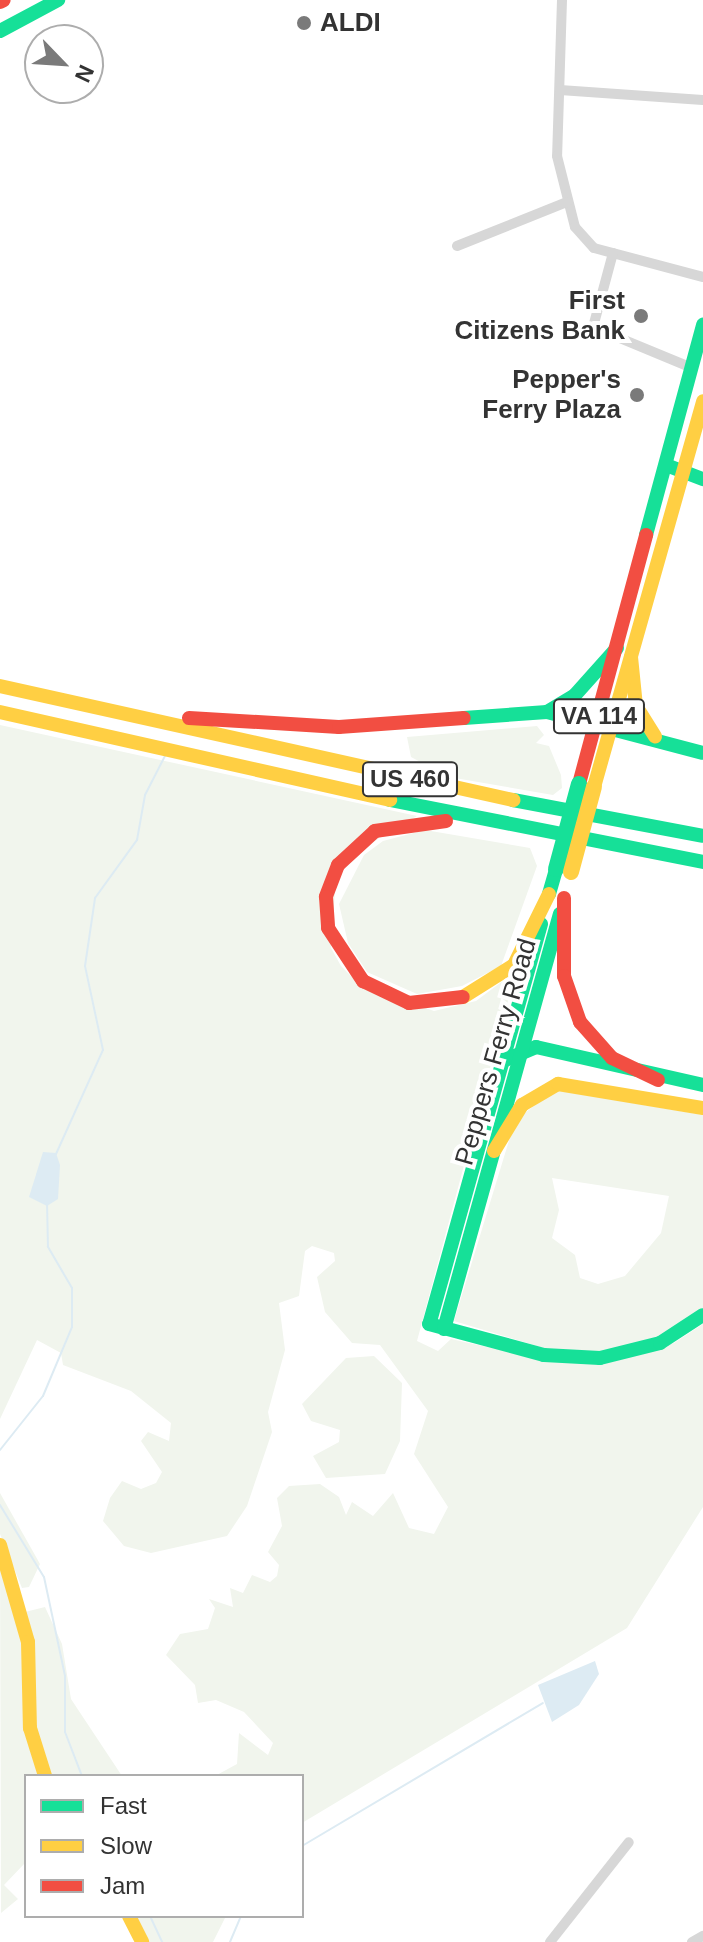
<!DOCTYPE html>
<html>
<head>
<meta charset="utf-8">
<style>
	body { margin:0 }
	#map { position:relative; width:703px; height:1942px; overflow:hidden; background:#fff; font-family:Helvetica,sans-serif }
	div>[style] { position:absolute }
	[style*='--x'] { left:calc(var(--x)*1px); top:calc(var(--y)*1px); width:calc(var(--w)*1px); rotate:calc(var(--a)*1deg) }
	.green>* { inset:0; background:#f1f5ed }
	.water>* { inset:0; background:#ddebf3 }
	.stream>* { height:2px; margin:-1px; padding:0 1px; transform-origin:1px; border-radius:1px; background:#ddebf3 }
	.street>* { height:10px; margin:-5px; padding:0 5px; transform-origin:5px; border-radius:5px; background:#d7d7d7 }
	.fast>* { height:14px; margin:-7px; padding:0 7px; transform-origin:7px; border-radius:7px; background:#16e098 }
	.slow>* { height:14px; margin:-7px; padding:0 7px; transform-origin:7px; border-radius:7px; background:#ffcf43 }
	.jam>* { height:14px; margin:-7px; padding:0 7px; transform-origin:7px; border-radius:7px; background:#f24e42 }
	.fast-bridge>* { height:16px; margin:-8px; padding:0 8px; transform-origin:8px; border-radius:8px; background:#16e098 }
	.slow-bridge>* { height:16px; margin:-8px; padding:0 8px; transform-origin:8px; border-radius:8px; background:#ffcf43 }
	.dots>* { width:22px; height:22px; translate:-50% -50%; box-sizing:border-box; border:4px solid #fff; border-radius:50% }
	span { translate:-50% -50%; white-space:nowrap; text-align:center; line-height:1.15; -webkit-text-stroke:8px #fff; paint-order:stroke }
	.shield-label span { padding:2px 6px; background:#fff; border:2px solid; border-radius:6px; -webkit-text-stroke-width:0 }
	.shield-label { font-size:24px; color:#333; font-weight:700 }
	.poi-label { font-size:26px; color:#333; font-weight:700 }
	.left { translate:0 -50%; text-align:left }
	.right { translate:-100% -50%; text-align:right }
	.street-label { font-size:26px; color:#333 }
	.legend { position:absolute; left:24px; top:1774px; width:280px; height:144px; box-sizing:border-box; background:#fff; border:2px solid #adadad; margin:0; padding:10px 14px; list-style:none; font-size:24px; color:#333 }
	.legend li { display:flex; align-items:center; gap:16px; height:40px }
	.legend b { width:40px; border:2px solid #adadad }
	.north { position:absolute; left:24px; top:24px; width:80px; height:80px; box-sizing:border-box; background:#fff; border:2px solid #adadad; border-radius:50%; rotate:115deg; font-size:22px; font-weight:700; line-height:32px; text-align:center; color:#333 }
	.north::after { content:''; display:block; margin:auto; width:28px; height:36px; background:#7a7a7a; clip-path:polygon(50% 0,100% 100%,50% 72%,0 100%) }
</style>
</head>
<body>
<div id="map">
	<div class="green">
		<i style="clip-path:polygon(0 725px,417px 816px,337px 863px,331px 948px,341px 966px,359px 984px,434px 1011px,476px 1001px,516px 971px,417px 1341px,438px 1351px,451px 1339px,532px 1357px,611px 1362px,674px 1343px,703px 1324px,703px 1507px,627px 1628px,302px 1823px,302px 1776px,215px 1776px,237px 1764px,239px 1733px,268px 1755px,273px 1743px,244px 1712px,216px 1700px,198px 1703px,195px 1685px,166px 1655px,180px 1634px,208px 1629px,215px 1608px,209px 1599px,233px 1607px,230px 1588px,243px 1593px,252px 1575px,270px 1582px,277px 1576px,279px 1565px,268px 1552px,282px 1526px,277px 1498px,289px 1486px,320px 1484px,339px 1497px,346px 1515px,352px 1502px,373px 1516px,393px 1493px,409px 1528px,434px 1534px,448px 1507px,414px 1454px,428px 1411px,380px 1345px,352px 1343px,325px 1312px,317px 1277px,335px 1261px,334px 1253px,312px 1246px,305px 1251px,299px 1296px,279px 1303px,285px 1350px,268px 1412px,272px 1432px,247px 1506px,227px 1536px,151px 1553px,124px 1546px,103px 1521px,110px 1498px,122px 1481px,141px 1489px,156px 1483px,162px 1472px,141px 1441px,148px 1432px,169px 1441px,171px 1423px,131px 1391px,63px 1365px,61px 1353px,37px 1340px,0 1419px)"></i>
		<i style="clip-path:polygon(537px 726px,544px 735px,536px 743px,549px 746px,561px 775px,562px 788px,553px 795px,449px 777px,411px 757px,407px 737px)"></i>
		<i style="clip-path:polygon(425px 830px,530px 848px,537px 866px,501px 966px,462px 986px,417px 994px,367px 972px,348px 943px,339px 904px,364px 855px,383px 841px)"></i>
		<i style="clip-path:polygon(evenodd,556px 1090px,703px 1115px,703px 1308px,659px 1337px,601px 1352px,554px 1351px,454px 1321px,511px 1134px,519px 1117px,556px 1090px,552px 1178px,669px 1196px,661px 1233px,625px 1276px,598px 1284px,580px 1278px,575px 1255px,552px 1238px,559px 1210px,552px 1178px)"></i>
		<i style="clip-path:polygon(374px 1356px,402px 1383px,400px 1441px,385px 1474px,326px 1478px,313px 1456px,339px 1442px,340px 1430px,311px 1421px,302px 1404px,346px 1358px)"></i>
		<i style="clip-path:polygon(0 1493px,40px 1564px,29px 1587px,22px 1588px,0 1534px)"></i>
		<i style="clip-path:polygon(0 1553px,14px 1594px,42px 1776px,26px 1776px,25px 1863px,4px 1885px,18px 1899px,1px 1913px)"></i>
		<i style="clip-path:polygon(45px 1607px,62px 1644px,71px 1699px,122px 1776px,51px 1776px,37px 1738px,25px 1612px)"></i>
		<i style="clip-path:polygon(132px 1916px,226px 1916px,213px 1942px,146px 1942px)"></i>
	</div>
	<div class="water">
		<i style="clip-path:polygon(43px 1152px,56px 1153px,60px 1165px,58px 1199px,47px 1206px,29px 1197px)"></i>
		<i style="clip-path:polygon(595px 1661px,599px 1674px,579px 1705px,552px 1722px,538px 1685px)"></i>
	</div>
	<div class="stream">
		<i style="--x:56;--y:1154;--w:114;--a:-65.7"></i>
		<i style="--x:103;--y:1050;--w:86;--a:-102.1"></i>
		<i style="--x:85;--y:966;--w:69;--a:-81.6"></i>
		<i style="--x:95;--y:898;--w:72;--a:-54.1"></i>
		<i style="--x:137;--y:840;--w:46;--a:-79.9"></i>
		<i style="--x:145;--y:795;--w:44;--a:-62.9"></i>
		<i style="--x:0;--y:1450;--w:69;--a:-51.5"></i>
		<i style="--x:43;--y:1396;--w:75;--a:-67.2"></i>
		<i style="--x:72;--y:1327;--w:39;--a:-90"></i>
		<i style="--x:72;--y:1288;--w:48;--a:-120.3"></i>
		<i style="--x:48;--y:1247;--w:43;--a:-91.3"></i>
		<i style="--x:0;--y:1505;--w:84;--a:58.6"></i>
		<i style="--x:44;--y:1577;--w:101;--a:78"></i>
		<i style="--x:65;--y:1676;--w:56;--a:90"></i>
		<i style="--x:65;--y:1732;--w:47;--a:68.9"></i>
		<i style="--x:302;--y:1846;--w:280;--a:-30.7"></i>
		<i style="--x:150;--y:1916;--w:29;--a:65"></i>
		<i style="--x:230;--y:1942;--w:28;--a:-67"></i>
	</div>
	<div class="street">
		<i style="--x:562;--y:0;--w:156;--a:91.8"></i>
		<i style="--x:557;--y:156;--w:73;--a:75.8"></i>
		<i style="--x:575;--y:227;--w:28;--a:48"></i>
		<i style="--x:594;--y:248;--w:113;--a:14.9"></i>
		<i style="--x:560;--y:90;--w:143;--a:4"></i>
		<i style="--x:457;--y:246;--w:118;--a:-21.8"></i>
		<i style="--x:613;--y:253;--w:77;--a:105.1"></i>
		<i style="--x:593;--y:327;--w:107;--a:22.5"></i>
		<i style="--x:550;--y:1942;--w:127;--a:-51.7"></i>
		<i style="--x:692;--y:1942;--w:13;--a:-29"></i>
	</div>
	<div class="fast">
		<i style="--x:0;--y:31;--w:66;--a:-28.1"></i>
		<i style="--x:666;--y:465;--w:40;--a:21"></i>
		<i style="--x:646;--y:535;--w:218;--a:-74.8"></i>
		<i style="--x:547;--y:712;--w:33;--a:-31"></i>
		<i style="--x:575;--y:695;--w:63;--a:-48.2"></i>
		<i style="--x:464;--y:718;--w:83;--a:-4.1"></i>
		<i style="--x:547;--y:712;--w:161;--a:14.7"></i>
		<i style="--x:390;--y:800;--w:319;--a:11.2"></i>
		<i style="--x:513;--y:800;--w:193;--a:10.7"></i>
		<i style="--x:549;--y:894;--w:26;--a:-74"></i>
		<i style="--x:541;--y:924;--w:415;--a:105.6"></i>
		<i style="--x:429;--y:1324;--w:119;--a:15.1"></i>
		<i style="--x:544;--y:1355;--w:56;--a:3.1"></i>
		<i style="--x:600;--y:1358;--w:62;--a:-14"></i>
		<i style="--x:660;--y:1343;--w:51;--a:-33.1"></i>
		<i style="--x:503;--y:1061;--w:36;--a:-23"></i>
		<i style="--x:536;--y:1047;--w:171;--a:12.8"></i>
		<i style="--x:444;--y:1329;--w:431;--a:-74.4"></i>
	</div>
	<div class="slow">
		<i style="--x:631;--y:657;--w:49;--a:84.2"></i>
		<i style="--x:636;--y:706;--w:36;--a:58"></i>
		<i style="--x:0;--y:686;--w:526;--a:12.53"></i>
		<i style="--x:0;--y:712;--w:400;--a:12.7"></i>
		<i style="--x:594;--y:787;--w:401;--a:-74.2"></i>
		<i style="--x:463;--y:997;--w:60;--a:-32.1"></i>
		<i style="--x:514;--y:965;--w:79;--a:-63.8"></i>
		<i style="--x:494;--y:1151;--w:54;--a:-58.7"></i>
		<i style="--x:522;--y:1105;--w:42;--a:-30.3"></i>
		<i style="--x:558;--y:1084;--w:147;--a:9.4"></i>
		<i style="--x:0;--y:1545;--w:101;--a:73.9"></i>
		<i style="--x:28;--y:1642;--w:86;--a:88.7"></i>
		<i style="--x:30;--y:1728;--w:50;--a:72.6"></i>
		<i style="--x:129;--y:1916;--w:29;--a:63"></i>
	</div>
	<div class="jam">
		<i style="--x:0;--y:2;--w:4;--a:-27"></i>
		<i style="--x:189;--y:718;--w:150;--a:3.4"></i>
		<i style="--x:339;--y:727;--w:125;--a:-4.1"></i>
		<i style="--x:579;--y:784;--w:258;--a:-74.9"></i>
		<i style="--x:446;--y:821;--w:72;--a:172"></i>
		<i style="--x:375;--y:831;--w:50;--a:137.4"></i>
		<i style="--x:338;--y:865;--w:34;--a:111"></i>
		<i style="--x:326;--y:897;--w:31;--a:86"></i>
		<i style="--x:328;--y:928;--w:64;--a:56.6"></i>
		<i style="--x:363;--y:981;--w:51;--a:25.6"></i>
		<i style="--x:409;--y:1003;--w:54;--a:-6.3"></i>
		<i style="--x:564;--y:898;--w:78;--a:90"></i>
		<i style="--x:564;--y:976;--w:49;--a:70.8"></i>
		<i style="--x:580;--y:1022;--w:48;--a:48.4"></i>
		<i style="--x:612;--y:1058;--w:51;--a:25.6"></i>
	</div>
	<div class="fast-bridge">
		<i style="--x:556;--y:869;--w:88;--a:-74.9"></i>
	</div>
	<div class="slow-bridge">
		<i style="--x:571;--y:872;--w:88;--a:-74.9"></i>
	</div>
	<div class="dots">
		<i style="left:304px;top:23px;background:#7a7a7a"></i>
		<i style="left:641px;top:316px;background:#7a7a7a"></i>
		<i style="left:637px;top:395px;background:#7a7a7a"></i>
	</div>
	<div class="shield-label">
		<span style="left:599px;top:716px">VA 114</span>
		<span style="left:410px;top:779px">US 460</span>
	</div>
	<div class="poi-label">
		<span class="left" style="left:320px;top:23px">ALDI</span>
		<span class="right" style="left:625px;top:316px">First<br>Citizens Bank</span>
		<span class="right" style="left:621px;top:395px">Pepper's<br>Ferry Plaza</span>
	</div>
	<div class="street-label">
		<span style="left:496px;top:1052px;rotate:-74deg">Peppers Ferry Road</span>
	</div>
	<ul class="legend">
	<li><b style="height:10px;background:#16e098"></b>Fast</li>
	<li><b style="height:10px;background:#ffcf43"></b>Slow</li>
	<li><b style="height:10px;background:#f24e42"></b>Jam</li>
	</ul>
	<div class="north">N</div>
</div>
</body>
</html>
